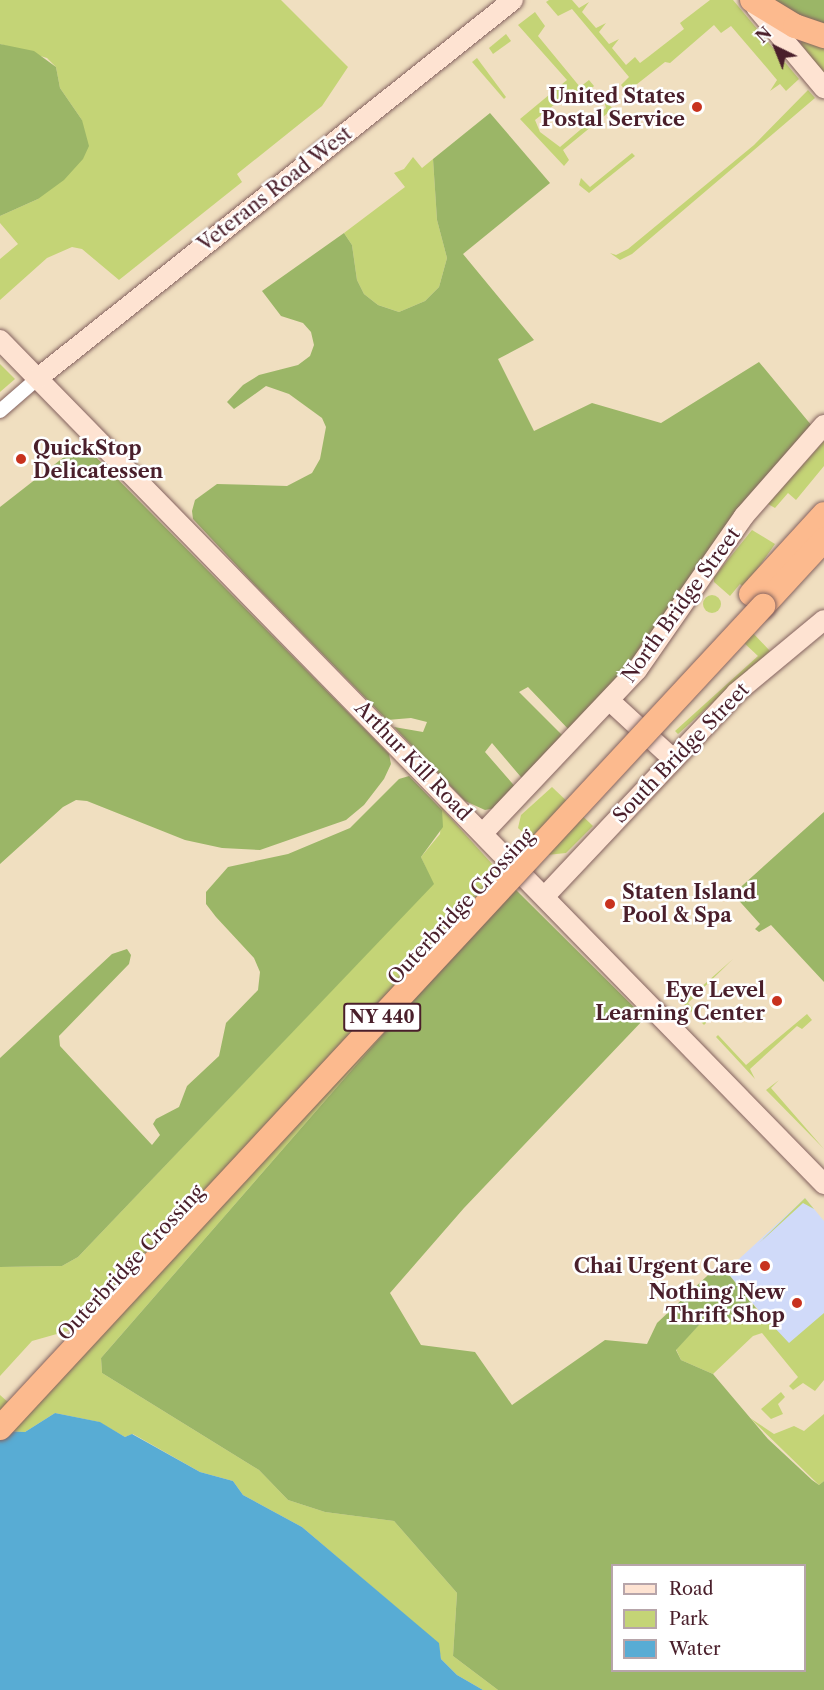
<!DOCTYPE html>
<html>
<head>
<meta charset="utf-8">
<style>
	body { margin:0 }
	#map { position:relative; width:824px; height:1690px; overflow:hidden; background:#f0dfc0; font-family:"Libre Caslon Text",serif }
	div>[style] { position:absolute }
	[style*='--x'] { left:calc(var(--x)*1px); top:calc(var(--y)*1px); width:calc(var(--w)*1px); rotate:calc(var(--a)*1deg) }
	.built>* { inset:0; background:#d0daf9 }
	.green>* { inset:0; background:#c4d476 }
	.round { border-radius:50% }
	.forest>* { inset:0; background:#9bb667 }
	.water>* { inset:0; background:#58acd4 }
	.roads { filter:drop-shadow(0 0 2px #84625f) drop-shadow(0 0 2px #84625f) }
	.street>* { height:14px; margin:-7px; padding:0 7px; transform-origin:7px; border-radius:7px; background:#fff }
	.secondary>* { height:20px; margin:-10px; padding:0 10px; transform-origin:10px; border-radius:10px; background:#fee3d2 }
	.highway>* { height:24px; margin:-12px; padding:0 12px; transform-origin:12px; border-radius:12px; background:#fcba8e }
	.bridges { filter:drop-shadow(0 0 2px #84625f) drop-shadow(0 0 2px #84625f) }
	.highway-bridge>* { height:24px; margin:-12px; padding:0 12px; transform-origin:12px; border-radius:12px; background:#fcba8e }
	.dots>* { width:16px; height:16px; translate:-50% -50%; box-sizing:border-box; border:3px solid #fff; border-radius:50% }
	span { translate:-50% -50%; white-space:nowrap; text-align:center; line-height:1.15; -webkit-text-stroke:5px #fff; paint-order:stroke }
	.shield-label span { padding:2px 4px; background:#fff; border:2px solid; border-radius:4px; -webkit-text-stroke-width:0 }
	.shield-label { font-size:18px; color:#4a1f2b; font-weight:700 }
	.poi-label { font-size:20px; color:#4a1f2b; font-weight:700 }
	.right { translate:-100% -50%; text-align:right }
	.left { translate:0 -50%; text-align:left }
	.street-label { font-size:20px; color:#4a1f2b }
	.legend { position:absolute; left:611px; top:1564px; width:195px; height:108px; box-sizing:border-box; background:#fff; border:2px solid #b7a5aa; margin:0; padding:8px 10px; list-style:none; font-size:18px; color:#4a1f2b }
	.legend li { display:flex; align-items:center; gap:12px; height:30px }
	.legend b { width:30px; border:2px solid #b7a5aa }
	.north { position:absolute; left:746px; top:18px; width:60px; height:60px; -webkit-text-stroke:4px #fff; paint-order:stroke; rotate:317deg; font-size:16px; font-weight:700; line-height:24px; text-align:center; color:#4a1f2b }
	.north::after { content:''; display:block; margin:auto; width:21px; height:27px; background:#4a1f2b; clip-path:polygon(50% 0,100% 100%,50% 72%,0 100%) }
</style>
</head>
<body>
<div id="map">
	<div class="built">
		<i style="clip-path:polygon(805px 1198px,824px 1221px,824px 1320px,790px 1348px,726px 1271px)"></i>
	</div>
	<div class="green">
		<i style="clip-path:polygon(0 0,281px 0,348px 67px,322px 106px,237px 174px,242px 182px,119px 280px,82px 249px,72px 247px,47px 258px,0 300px,0 259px,18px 244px,0 223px,0 216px,38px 199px,82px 120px,60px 88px,56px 67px,47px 58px,0 44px)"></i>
		<i style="clip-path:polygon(549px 0,572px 0,579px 8px,589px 2px,582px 12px,596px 28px,606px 23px,599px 32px,609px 44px,619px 39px,612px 48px,626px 65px,635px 57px,640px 63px,648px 57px,684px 29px,680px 23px,710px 0,733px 0,799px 79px,786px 91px,780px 84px,770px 91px,777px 80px,767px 68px,731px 26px,721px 33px,714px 25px,670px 63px,665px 62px,627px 92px,621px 85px,629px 77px,572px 9px,558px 16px,546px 2px)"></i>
		<i style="clip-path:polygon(535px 12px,545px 26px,538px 36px,580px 87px,589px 80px,594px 86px,583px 97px,573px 89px,544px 113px,535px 120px,540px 132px,560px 147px,606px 108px,603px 97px,620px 118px,616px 119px,609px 112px,563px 150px,569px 160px,564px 166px,520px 119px,567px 80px,518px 25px)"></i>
		<i style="clip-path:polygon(506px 34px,511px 41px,493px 54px,489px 48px)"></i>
		<i style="clip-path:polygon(802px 40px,824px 44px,824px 75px,801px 44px)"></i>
		<i style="clip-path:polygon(477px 58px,506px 97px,504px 99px,472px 62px)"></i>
		<i style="clip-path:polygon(808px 90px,815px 98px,632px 254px,620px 260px,610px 253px,616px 255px,628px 249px,754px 145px)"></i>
		<i style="clip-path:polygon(632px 153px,635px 156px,589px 193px,579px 185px,581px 178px,590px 187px)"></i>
		<i style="clip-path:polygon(413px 157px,422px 168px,433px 159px,437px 220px,447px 258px,439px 287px,425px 301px,399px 312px,378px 305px,364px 294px,357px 280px,352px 245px,344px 233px,405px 187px,394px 173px,404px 169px)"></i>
		<i style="clip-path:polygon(0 364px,15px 379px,0 392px)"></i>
		<i style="clip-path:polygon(824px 441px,824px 466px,796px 500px,788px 493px,775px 508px,768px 504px)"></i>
		<i style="clip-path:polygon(752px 530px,775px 544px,744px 588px,740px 584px,730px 596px,714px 582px,714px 577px)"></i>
		<i class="round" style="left:703px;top:595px;width:18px;height:18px"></i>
		<i style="clip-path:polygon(752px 632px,770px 651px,678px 734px,675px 731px,758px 656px,742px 641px)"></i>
		<i style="clip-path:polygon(552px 787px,593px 826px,566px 853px,547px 855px,518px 828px,521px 815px)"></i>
		<i style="clip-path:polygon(437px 803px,512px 886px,101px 1358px,102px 1373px,259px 1470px,288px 1500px,325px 1512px,394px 1521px,457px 1593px,453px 1656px,498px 1690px,483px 1690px,457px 1675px,441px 1659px,438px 1643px,302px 1527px,243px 1495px,233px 1481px,200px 1472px,133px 1434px,125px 1437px,99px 1422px,55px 1413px,25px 1432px,0 1431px,0 1395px,9px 1403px,78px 1328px,32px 1341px,0 1376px,0 1267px,62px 1266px,78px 1257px,433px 884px,421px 857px,440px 834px,442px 810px)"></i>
		<i style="clip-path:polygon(733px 959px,688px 1003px,706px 1023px,704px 1025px,683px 1003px)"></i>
		<i style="clip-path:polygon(807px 1014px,812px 1020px,802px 1029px,797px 1026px,750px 1069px,755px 1079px,716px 1037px,718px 1035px,746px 1065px)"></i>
		<i style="clip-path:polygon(779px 1080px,771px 1088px,824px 1149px,766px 1090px)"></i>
		<i style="clip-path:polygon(805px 1198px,814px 1209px,803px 1203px,757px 1245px)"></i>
		<i style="clip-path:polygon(756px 1308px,789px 1343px,824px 1313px,824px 1380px,815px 1391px,803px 1383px,793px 1390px,789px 1386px,798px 1377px,762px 1333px,753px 1336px,713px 1374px,681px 1360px,676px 1349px,701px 1323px,733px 1318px)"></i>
		<i style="clip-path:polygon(781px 1392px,785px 1397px,778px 1404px,783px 1414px,771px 1419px,761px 1409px)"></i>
		<i style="clip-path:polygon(824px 1414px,824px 1481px,819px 1485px,750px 1418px,774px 1434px,794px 1426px,804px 1431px)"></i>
	</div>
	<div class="forest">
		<i style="clip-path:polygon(770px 0,824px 0,824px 26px,796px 14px)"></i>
		<i style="clip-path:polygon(0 44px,34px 51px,56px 67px,60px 88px,82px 120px,89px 146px,83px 159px,64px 180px,38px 199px,0 216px)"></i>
		<i style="clip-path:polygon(490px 113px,550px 183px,463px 254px,534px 340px,498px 359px,534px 431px,592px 403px,661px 423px,759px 362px,812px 426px,673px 614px,572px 733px,528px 687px,519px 692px,566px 739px,526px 783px,492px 743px,485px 752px,518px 790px,496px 808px,485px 810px,465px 801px,394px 727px,423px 732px,427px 722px,411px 718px,387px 720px,252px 582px,193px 519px,192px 511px,195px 500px,217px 484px,287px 486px,312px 473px,320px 459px,326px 427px,322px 418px,289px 394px,266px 386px,234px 409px,227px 402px,243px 385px,259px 375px,298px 365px,310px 356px,314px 345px,311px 332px,303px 323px,281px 316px,262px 291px,344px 233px,352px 245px,357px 280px,364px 294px,378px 305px,399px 312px,425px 301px,439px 287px,447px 258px,437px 220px,433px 159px)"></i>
		<i style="clip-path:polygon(82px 443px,389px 754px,391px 764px,384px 779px,364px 805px,346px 820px,260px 850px,222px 848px,185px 840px,87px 801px,76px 800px,63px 807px,0 864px,0 507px)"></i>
		<i style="clip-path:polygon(409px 776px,442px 810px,443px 827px,421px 857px,434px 884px,78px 1257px,62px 1266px,0 1267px,0 1058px,112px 954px,127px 949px,131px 955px,129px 964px,59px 1036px,60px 1046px,152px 1145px,160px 1135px,153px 1124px,156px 1119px,179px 1107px,187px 1086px,219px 1056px,226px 1023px,258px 990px,260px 972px,254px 958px,216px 917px,206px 904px,206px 892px,228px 867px,288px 854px,350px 828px,399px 779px)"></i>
		<i style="clip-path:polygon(824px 812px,824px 982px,771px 925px,759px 932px,755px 929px,760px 924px,733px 894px)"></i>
		<i style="clip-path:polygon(evenodd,512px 886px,645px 1018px,464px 1208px,390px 1293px,421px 1345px,475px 1352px,512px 1405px,605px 1340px,647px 1344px,657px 1323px,723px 1261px,726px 1271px,756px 1308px,733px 1318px,701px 1323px,676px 1350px,681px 1360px,713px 1374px,768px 1439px,812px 1480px,819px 1485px,824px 1481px,824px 1690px,498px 1690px,453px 1656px,457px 1593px,394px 1521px,325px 1512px,288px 1500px,259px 1470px,102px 1373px,101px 1358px,512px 886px,612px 1566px,804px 1566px,804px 1670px,612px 1670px,612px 1566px)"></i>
	</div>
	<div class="water">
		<i style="clip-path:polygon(55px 1413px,100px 1422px,125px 1437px,132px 1434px,200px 1472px,233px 1481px,243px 1495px,302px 1527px,439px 1643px,441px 1659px,457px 1675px,483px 1690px,0 1690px,0 1431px,25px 1432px)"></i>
	</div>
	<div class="roads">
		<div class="street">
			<i style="--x:0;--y:411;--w:50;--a:-41"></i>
		</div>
		<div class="secondary">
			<i style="--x:756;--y:7;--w:106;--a:50"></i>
			<i style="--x:0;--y:340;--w:1180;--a:45.69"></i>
			<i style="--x:38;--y:378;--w:607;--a:-38.51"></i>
			<i style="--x:610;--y:701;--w:84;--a:42.6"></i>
			<i style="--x:483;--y:833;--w:224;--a:-46.6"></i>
			<i style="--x:637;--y:670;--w:188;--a:-55.2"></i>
			<i style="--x:744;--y:516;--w:121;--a:-48.7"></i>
			<i style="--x:545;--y:896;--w:279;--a:-46.7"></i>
			<i style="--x:736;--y:693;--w:114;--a:-39.7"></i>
		</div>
		<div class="highway">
			<i style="--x:752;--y:0;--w:50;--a:31.2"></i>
			<i style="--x:795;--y:26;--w:31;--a:19"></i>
			<i style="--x:751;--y:594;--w:108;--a:-47.6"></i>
			<i style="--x:763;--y:606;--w:90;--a:-47.3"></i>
		</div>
	</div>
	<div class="bridges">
		<div class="highway-bridge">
			<i style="--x:0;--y:1428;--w:1122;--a:-47.13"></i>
		</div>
	</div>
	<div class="dots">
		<i style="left:697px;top:107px;background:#c8321e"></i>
		<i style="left:21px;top:459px;background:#c8321e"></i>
		<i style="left:610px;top:904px;background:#c8321e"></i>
		<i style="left:777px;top:1001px;background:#c8321e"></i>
		<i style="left:765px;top:1266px;background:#c8321e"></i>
		<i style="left:797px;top:1303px;background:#c8321e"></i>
	</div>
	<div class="shield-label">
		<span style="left:382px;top:1017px">NY 440</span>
	</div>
	<div class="poi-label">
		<span class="right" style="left:685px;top:108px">United States<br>Postal Service</span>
		<span class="left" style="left:33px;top:460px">QuickStop<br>Delicatessen</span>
		<span class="left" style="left:622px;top:904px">Staten Island<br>Pool &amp; Spa</span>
		<span class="right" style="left:765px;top:1002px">Eye Level<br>Learning Center</span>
		<span class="right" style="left:752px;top:1266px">Chai Urgent Care</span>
		<span class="right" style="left:785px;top:1304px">Nothing New<br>Thrift Shop</span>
	</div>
	<div class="street-label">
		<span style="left:275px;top:189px;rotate:-38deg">Veterans Road West</span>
		<span style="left:681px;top:605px;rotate:-54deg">North Bridge Street</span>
		<span style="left:681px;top:753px;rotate:-46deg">South Bridge Street</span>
		<span style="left:413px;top:761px;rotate:46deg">Arthur Kill Road</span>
		<span style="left:461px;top:907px;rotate:-47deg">Outerbridge Crossing</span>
		<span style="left:131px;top:1263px;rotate:-47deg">Outerbridge Crossing</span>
	</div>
	<ul class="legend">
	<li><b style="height:8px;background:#fee3d2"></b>Road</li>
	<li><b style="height:16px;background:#c4d476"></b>Park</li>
	<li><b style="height:16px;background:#58acd4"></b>Water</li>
	</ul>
	<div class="north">N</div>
</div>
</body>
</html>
